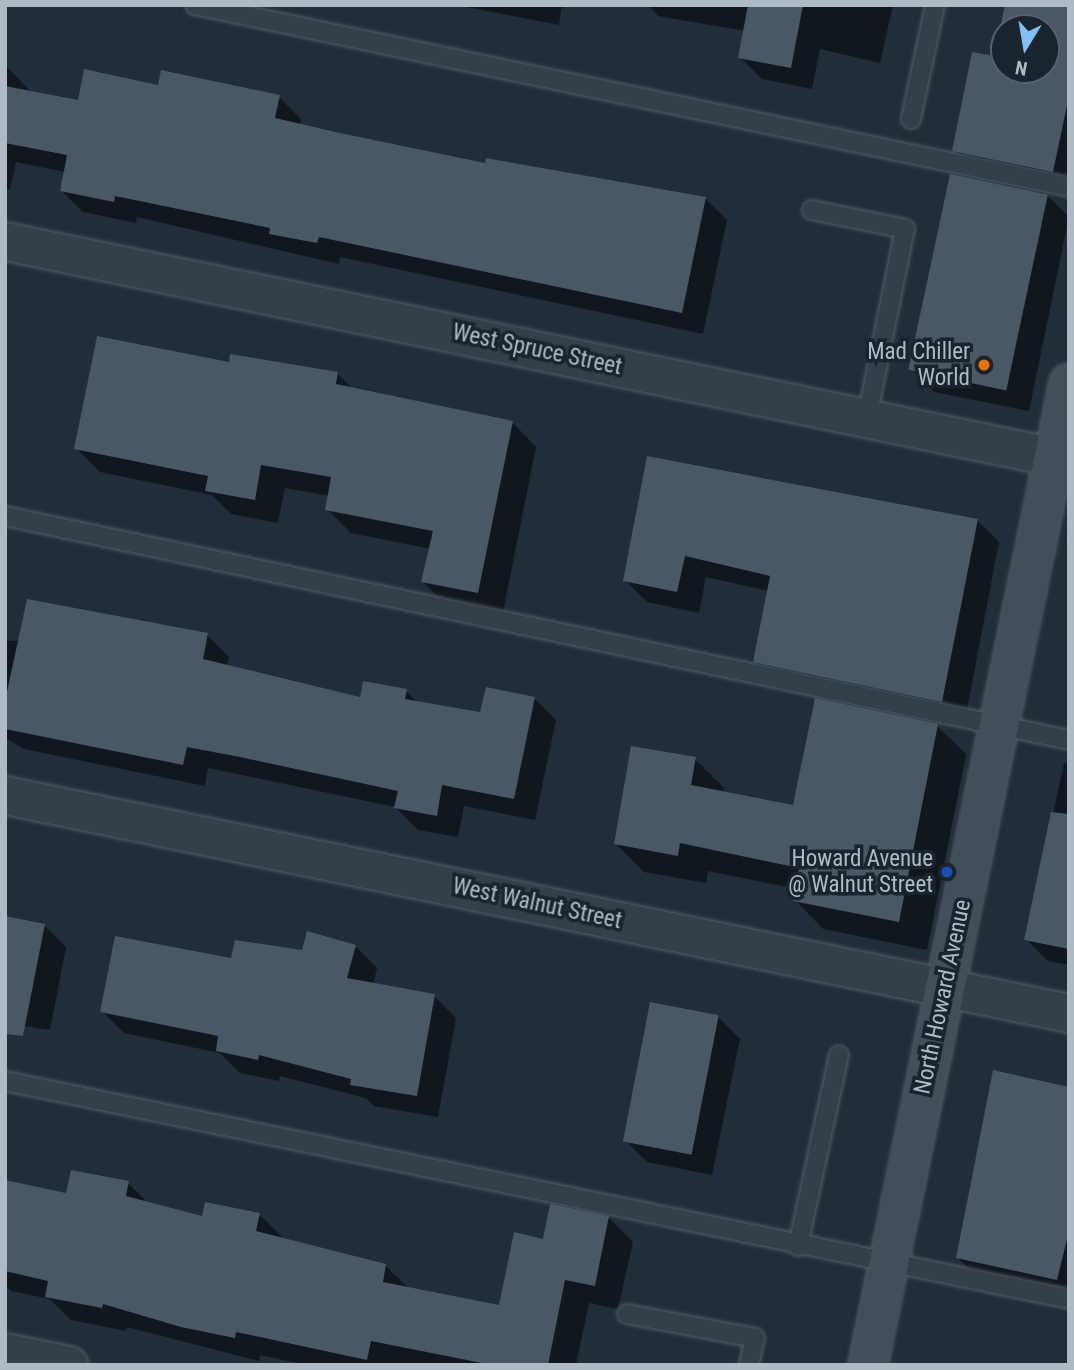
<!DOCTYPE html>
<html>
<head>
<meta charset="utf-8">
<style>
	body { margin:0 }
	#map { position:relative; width:1074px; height:1370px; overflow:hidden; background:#212d38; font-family:"Roboto Condensed",sans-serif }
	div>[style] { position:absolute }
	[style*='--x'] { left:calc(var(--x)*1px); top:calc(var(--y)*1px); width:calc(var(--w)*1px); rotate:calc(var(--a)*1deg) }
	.shadow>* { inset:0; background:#0007 }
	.building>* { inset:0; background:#495864; transform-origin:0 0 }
	.roads { filter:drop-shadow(0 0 2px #525d66) drop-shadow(0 0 2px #525d66) }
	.lane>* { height:18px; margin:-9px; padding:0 9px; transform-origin:9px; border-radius:9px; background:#343f48 }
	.street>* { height:37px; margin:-18.5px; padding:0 18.5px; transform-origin:18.5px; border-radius:18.5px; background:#343f48 }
	.secondary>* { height:38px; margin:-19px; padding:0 19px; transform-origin:19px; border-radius:19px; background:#424f5b }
	.dots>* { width:19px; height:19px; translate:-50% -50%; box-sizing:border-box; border:4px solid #1a242d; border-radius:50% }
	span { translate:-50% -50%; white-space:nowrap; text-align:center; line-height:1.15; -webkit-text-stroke:7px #1a242d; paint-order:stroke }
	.street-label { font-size:23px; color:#afbac5 }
	.poi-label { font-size:23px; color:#afbac5 }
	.right { translate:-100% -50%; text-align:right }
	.frame { position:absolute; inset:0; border:7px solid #afbac5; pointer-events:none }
	.north { position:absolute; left:990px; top:14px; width:70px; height:70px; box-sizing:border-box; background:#1a242d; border:2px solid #56606a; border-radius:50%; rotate:191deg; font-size:19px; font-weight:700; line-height:28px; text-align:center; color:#afbac5 }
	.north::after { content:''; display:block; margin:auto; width:24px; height:32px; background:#83bdf6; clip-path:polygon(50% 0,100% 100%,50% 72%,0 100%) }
</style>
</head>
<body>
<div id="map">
	<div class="shadow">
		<i style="clip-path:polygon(456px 5px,562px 5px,559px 25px)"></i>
		<i style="clip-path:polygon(648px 5px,893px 5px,880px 63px,820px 49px,812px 89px,762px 79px,740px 57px,745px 31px,658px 16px)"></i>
		<i style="clip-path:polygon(evenodd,1006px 5px,1069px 5px,1069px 196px,982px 178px,954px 150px,996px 58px,1006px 5px,1004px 28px,1046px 28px,1046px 70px,1004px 70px,1004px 28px)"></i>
		<i style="clip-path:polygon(5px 65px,31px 92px,80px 102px,159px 88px,279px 97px,301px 119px,300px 125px,487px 165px,705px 198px,727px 220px,703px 334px,340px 257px,339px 264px,137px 217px,136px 223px,83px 212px,61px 190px,65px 172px,16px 162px,10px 190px,5px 189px)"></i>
		<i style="clip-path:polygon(951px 176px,1048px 196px,1069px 217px,1029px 411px,934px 392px,912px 370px)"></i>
		<i style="clip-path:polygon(230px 364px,337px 373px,353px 389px,512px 422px,536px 447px,502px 617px,447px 606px,423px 582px,431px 549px,351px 533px,327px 509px,329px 496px,285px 488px,278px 523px,231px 514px,212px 495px,100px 472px,76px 448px)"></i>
		<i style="clip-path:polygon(649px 458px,977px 520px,999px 542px,965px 720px,777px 683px,755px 661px,769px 591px,706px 577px,699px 613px,647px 602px,625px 580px)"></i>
		<i style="clip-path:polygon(207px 635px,229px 657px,227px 667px,361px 699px,406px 691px,418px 703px,482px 714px,534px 698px,556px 720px,535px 820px,464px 806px,458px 837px,418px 830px,395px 807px,208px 768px,205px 786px,24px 749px,5px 738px,5px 641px)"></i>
		<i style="clip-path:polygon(937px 726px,966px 754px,927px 950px,823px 929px,795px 900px,797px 889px,708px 871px,706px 883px,644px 872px,616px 844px,695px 759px,724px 788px,723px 793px,795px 807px)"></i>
		<i style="clip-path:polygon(1064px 763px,1069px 764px,1069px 965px,1048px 961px,1026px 939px)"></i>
		<i style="clip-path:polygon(44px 925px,66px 947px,50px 1030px,5px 1023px)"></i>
		<i style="clip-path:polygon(355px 946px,377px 968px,373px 985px,434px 996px,456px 1018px,438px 1117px,374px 1106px,366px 1098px,280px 1076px,279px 1081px,240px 1073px,220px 1053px,124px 1033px,102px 1011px,233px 960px)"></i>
		<i style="clip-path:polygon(718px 1017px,740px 1039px,712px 1175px,647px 1162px,625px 1140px)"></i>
		<i style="clip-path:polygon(1069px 1089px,1069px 1302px,985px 1284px,958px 1258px)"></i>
		<i style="clip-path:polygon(5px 1182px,68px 1195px,128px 1183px,149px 1204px,204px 1218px,259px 1214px,283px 1238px,385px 1265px,409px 1289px,500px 1307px,544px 1241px,609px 1218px,633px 1242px,618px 1309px,589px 1303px,576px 1365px,307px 1365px,260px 1355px,259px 1361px,127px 1327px,126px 1331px,71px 1320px,50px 1299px,11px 1291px,5px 1285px)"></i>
	</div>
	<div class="building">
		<i style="clip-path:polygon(748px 5px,803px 5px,791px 68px,738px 58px)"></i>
		<i style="clip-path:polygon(evenodd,1005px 5px,1069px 5px,1069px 96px,1053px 172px,952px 151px,972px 52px,994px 56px,1005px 5px,1004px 28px,1046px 28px,1046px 70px,1004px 70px,1004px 28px)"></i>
		<i style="clip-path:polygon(84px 69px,158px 85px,161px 70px,280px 95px,275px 118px,340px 133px,485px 163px,486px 158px,706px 197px,682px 313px,319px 237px,317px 243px,269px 234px,270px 228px,115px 196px,114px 202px,60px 191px,67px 155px,5px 143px,5px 86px,78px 100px)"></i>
		<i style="left:950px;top:174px;width:100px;height:200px;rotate:12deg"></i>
		<i style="clip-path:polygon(97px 336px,229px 362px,230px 354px,338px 372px,336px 384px,513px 421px,478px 593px,421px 582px,433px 531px,325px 510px,331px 477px,261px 465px,255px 500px,205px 491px,208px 476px,74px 449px)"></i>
		<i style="clip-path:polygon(647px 456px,978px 519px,942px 702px,753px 662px,770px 576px,685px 556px,677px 592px,623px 581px)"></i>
		<i style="clip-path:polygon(27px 599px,208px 633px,203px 659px,360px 697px,363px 681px,407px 689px,405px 699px,480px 712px,486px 687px,535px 697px,514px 799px,442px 785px,437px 816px,394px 808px,398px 791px,240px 757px,187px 747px,183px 765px,5px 729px,5px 701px)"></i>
		<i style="clip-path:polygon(815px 698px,938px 724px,899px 922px,793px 901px,799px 868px,680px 843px,678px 856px,614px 844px,631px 746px,696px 757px,691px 785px,793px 805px)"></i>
		<i style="clip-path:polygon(1051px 812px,1069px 814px,1069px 949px,1024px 940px)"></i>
		<i style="clip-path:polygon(5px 916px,45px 924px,23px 1036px,5px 1034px)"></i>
		<i style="clip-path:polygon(307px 931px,356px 945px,347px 978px,435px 994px,417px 1096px,350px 1085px,351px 1079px,259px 1055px,258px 1060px,216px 1051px,218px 1036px,100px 1012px,115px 936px,231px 958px,235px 940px,302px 950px)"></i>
		<i style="left:650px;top:1002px;width:70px;height:142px;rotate:11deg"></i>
		<i style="clip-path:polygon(993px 1070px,1069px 1087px,1069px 1231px,1057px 1280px,956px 1258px)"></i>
		<i style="clip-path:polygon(71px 1170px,129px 1181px,126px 1196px,202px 1216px,205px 1202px,260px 1213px,256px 1231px,386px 1264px,383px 1282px,499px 1305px,514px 1232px,543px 1239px,550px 1204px,609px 1216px,595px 1286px,565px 1280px,548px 1365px,492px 1365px,371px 1341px,367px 1360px,236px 1332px,235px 1338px,181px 1327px,103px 1304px,102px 1308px,45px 1297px,48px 1281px,5px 1271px,5px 1180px,66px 1193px)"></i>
	</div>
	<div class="roads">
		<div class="lane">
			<i style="--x:195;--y:5;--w:893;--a:11.76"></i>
			<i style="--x:911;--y:119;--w:116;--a:-78.1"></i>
			<i style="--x:812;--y:210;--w:95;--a:11.5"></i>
			<i style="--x:905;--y:229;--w:193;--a:101.4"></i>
			<i style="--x:5;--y:516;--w:1087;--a:11.89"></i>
			<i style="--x:5;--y:1081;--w:1086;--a:11.58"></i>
			<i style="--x:798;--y:1246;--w:195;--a:-77.9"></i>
			<i style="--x:627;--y:1314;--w:130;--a:10.6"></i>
			<i style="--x:755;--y:1338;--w:28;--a:103"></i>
		</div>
		<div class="street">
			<i style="--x:5;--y:241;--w:1086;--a:11.63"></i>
			<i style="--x:5;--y:795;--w:1086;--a:11.58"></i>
			<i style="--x:5;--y:1352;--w:65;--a:11.5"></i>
		</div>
		<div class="secondary">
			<i style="--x:868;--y:1365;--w:1002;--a:-78.43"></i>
		</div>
	</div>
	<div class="dots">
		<i style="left:984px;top:365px;background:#e8710a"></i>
		<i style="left:947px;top:872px;background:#1a4fb4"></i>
	</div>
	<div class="street-label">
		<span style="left:537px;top:350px;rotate:12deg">West Spruce Street</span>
		<span style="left:537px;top:904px;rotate:12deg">West Walnut Street</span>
		<span style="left:943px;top:997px;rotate:-78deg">North Howard Avenue</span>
	</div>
	<div class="poi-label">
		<span class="right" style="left:970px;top:365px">Mad Chiller<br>World</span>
		<span class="right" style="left:933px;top:872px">Howard Avenue<br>@ Walnut Street</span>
	</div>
	<div class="frame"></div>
	<div class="north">N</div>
</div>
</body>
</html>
